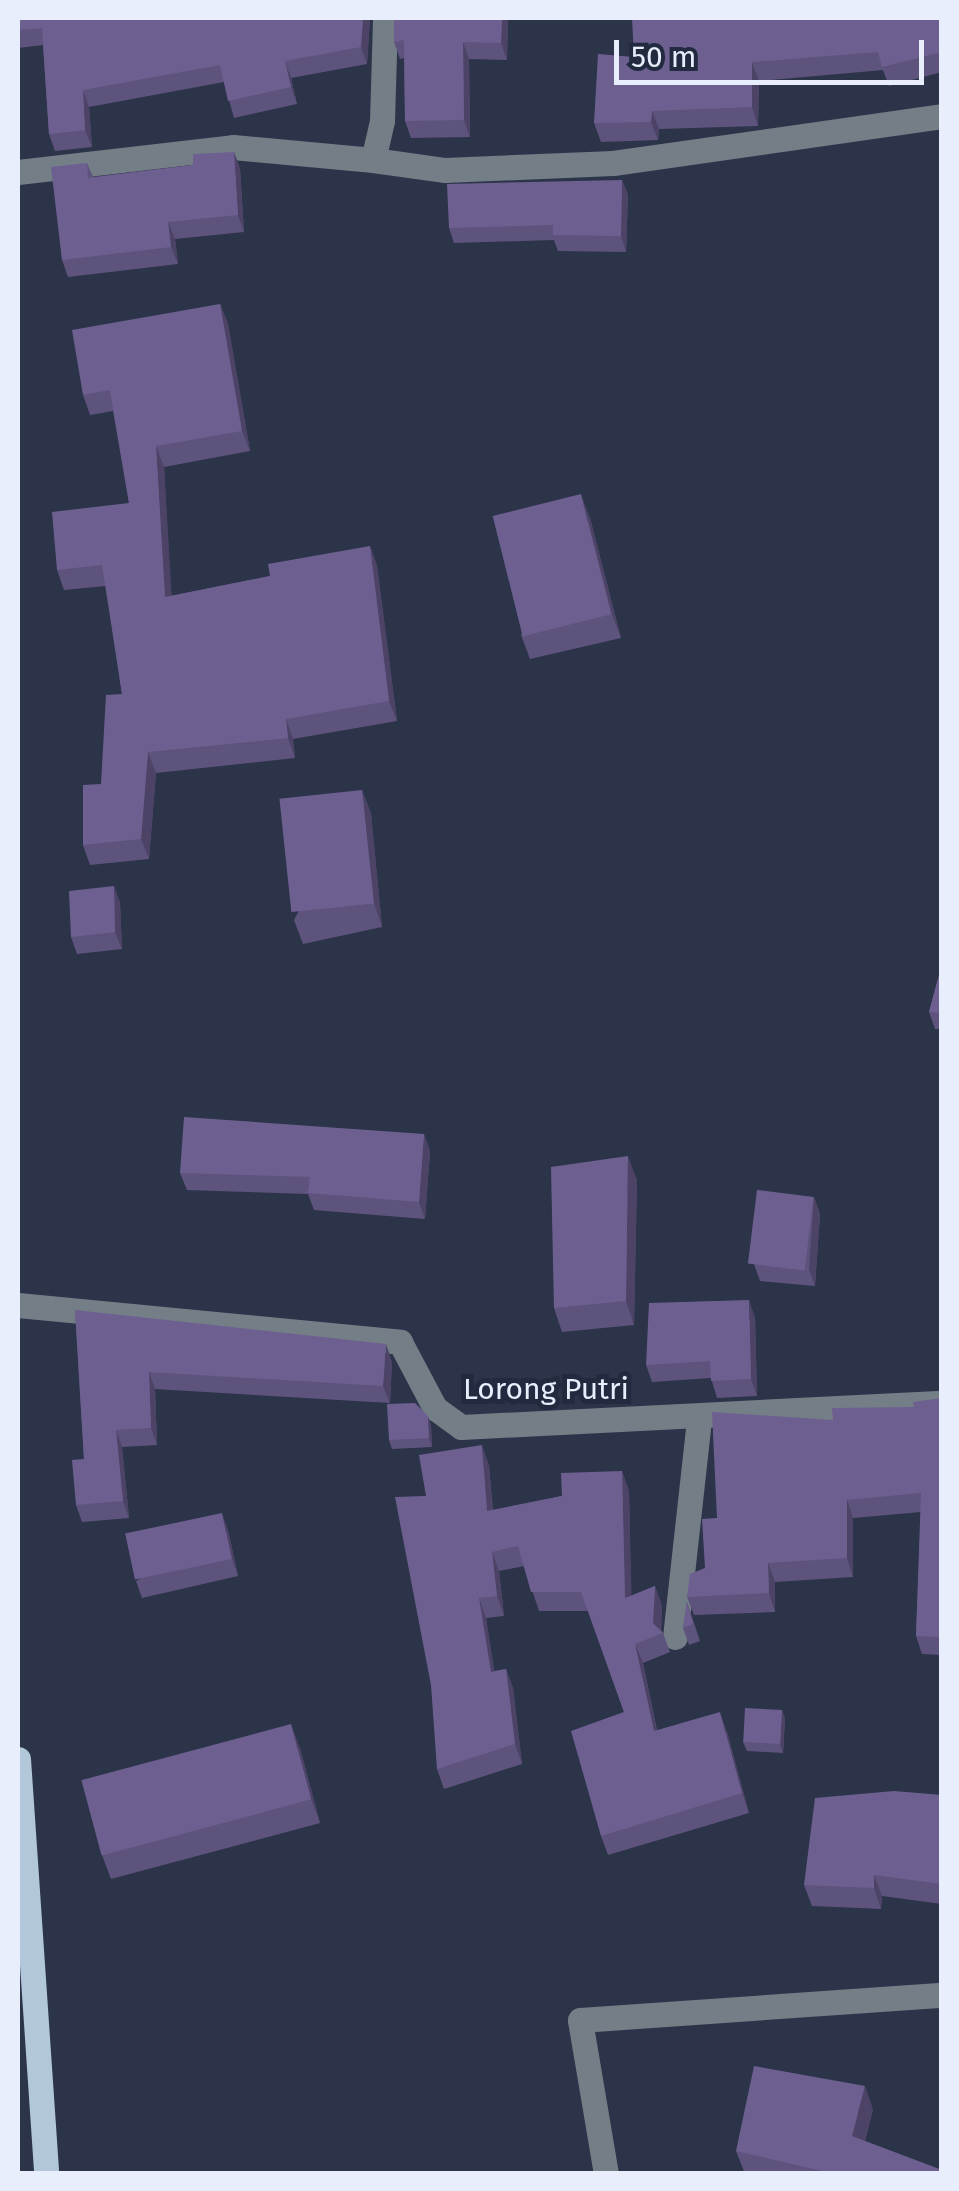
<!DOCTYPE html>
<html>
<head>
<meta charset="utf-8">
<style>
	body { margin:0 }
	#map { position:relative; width:959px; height:2191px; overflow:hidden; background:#2c344a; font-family:"Fira Sans",sans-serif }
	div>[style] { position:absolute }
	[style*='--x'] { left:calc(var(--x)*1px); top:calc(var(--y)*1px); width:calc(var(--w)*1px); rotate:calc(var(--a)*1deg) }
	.minor>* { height:25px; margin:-12.5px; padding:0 12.5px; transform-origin:12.5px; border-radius:12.5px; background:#747e87 }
	.major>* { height:25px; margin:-12.5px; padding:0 12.5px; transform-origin:12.5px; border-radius:12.5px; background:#b2c8da }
	.wall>* { inset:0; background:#5e537d }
	.shaded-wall>* { inset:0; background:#4c4366 }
	.building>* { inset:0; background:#6d6091; transform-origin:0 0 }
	span { translate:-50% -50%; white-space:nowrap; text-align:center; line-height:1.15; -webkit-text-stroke:10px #222a3f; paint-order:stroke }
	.street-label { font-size:30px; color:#e8eefc }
	.frame { position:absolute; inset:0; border:20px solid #e8eefc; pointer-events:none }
	.scale { position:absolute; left:614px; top:40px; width:310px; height:45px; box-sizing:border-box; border:5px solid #e8eefc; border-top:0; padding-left:12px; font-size:30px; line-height:35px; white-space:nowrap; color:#e8eefc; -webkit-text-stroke:8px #222a3f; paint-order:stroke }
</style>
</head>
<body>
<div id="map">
	<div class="minor">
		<i style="--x:373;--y:160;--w:73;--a:7.9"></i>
		<i style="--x:445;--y:170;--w:168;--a:-2.4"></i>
		<i style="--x:613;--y:163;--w:332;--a:-8.1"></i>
		<i style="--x:18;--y:172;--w:216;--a:-6.6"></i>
		<i style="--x:233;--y:147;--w:141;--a:5.3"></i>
		<i style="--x:373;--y:160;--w:40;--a:-77"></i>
		<i style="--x:382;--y:121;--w:103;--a:-88.3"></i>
		<i style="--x:18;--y:1305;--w:384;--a:5.5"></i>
		<i style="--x:400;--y:1342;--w:75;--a:62.1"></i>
		<i style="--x:435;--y:1408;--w:32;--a:36"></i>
		<i style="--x:461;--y:1427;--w:482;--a:-2.9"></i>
		<i style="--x:675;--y:1637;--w:220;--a:-83.7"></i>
		<i style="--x:606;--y:2174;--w:156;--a:-99.6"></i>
		<i style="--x:580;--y:2020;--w:363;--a:-4"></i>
	</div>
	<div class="major">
		<i style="--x:18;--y:1759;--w:416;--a:86.1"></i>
	</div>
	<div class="wall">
		<i style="clip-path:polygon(18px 18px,370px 18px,367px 64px,291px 78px,297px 104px,234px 118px,224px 82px,89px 107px,92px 147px,55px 151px,49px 134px,43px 45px,18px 48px)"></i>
		<i style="clip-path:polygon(394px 18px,508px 18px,507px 60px,469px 59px,470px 137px,411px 138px,405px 121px,404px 58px,400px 59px,394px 42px)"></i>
		<i style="clip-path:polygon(942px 18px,942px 72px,889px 86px,883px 70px,759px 81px,758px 126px,659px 129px,658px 140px,601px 142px,594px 123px,634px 57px)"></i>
		<i style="clip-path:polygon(234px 152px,240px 169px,244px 232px,175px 239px,178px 264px,68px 277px,62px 260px,87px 163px,93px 177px,193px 165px)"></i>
		<i style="clip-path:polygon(622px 180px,628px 195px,626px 252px,558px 251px,554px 240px,454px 243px,449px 228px)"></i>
		<i style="clip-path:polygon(220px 304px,228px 324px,250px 451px,164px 467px,171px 596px,270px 576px,370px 546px,377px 566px,397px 721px,293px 739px,295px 758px,156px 773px,149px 859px,90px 865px,83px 845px,101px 784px,122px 694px,106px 586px,64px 590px,57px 570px,129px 503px,113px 411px,90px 415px,83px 395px)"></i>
		<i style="clip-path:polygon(590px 518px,621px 638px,530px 659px,521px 635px)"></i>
		<i style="clip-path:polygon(362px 790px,371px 814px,382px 927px,303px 944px,294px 920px)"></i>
		<i style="clip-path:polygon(114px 886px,120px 903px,122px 949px,77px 954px,71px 937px)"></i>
		<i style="clip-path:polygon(942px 964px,942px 1029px,935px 1029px,929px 1012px)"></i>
		<i style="clip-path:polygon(424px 1134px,430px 1151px,425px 1219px,314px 1210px,308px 1194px,187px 1190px,180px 1173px)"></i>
		<i style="clip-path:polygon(637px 1180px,634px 1325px,562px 1332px,554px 1308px)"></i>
		<i style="clip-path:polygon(814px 1197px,820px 1214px,815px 1286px,760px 1281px,754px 1264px)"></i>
		<i style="clip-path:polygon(75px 1310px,392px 1362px,390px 1403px,155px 1389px,157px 1445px,122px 1447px,129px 1518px,82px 1522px,76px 1505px,84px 1459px)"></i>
		<i style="clip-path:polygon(755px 1317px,757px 1396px,717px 1398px,711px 1378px,652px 1382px,646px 1365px)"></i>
		<i style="clip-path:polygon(942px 1398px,942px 1655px,922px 1654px,916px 1636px,921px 1512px,853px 1518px,853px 1577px,775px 1582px,775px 1612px,694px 1615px,687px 1597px,705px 1568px,717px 1518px,833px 1420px,914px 1407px)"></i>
		<i style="clip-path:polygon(431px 1425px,432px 1447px,392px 1449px,389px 1440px)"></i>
		<i style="clip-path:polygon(489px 1465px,493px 1510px,562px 1496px,622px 1471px,629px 1491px,631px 1596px,655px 1586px,662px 1606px,661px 1630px,663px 1633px,670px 1652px,643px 1663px,657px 1730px,727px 1732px,749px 1813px,608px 1855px,601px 1836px,624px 1712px,588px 1611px,539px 1611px,524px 1566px,499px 1571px,504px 1616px,486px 1618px,494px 1671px,506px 1669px,513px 1688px,522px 1764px,444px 1789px,437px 1769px,426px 1496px)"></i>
		<i style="clip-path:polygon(228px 1530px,238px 1576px,142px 1598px,136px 1581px)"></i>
		<i style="clip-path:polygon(687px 1602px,700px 1641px,689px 1645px,683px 1628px)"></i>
		<i style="clip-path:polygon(782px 1710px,785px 1719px,783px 1753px,747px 1751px,743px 1742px)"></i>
		<i style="clip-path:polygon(300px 1748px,320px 1823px,111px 1879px,102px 1855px)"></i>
		<i style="clip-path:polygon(942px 1795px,942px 1904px,882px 1896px,881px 1909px,812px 1906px,804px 1885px)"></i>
		<i style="clip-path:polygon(873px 2109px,865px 2141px,942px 2174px,745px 2174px,736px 2151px)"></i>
	</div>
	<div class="shaded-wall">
		<i style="clip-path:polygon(363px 18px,370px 18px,367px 64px,361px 47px)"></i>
		<i style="clip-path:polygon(502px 18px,508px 18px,507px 60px,501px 43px)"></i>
		<i style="clip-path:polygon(463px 42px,469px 59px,470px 137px,464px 120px)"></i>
		<i style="clip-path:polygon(285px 61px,291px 78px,297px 104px,291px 87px)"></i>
		<i style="clip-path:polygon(752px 62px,759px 81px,758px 126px,752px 107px)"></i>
		<i style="clip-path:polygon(83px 90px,89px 107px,92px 147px,85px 130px)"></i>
		<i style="clip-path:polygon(652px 111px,659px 129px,658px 140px,651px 122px)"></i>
		<i style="clip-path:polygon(234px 152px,240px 169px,244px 232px,238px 215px)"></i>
		<i style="clip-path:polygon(622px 180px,628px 195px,626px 252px,621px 236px)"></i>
		<i style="clip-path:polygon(168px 222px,175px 239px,178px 264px,171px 247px)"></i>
		<i style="clip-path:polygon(220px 304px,228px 324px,250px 451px,242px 431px)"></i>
		<i style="clip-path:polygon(156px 446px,164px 467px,173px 617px,165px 597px)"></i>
		<i style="clip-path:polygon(581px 494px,590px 518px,621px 638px,612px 614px)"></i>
		<i style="clip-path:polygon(370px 546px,377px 566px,397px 721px,389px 701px)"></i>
		<i style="clip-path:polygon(286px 719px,293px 739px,295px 758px,288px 738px)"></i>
		<i style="clip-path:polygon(148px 752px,156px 773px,149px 859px,141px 839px)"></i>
		<i style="clip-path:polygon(362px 790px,371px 814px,382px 927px,374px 903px)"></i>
		<i style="clip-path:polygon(114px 886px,120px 903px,122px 949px,115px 932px)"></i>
		<i style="clip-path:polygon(424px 1134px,430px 1151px,425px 1219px,419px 1202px)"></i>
		<i style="clip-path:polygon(628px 1156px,637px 1180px,634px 1325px,626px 1301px)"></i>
		<i style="clip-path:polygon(814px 1197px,820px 1214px,815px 1286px,809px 1269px)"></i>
		<i style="clip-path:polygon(749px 1300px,755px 1317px,757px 1396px,751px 1379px)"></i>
		<i style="clip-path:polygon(386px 1344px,392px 1362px,390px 1403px,383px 1386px)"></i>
		<i style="clip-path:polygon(149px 1372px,155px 1389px,157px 1445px,151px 1428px)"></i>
		<i style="clip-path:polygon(428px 1416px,431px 1425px,432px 1447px,429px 1438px)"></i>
		<i style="clip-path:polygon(116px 1430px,122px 1447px,129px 1518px,123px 1501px)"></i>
		<i style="clip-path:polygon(482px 1445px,489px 1465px,494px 1531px,487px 1511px)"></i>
		<i style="clip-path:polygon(622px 1471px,629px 1491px,632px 1618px,625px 1598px)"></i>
		<i style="clip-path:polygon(847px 1500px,853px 1518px,853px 1577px,847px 1558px)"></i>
		<i style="clip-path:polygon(222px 1513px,228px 1530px,238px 1576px,232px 1559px)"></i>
		<i style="clip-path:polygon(492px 1552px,499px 1571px,504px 1616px,497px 1596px)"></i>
		<i style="clip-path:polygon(768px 1563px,775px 1582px,775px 1612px,769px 1593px)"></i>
		<i style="clip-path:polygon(655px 1586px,662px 1606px,660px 1634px,653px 1623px)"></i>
		<i style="clip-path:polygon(479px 1598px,486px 1618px,498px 1692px,491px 1672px)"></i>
		<i style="clip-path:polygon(635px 1644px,643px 1663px,661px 1751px,654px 1731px)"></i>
		<i style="clip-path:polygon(506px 1669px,513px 1688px,522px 1764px,515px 1744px)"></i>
		<i style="clip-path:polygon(782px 1710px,785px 1719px,783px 1753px,780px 1744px)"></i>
		<i style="clip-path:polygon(720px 1712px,727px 1732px,749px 1813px,742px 1793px)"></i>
		<i style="clip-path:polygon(291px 1724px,300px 1748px,320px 1823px,311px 1799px)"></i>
		<i style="clip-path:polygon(874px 1875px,882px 1896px,881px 1909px,874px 1888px)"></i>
		<i style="clip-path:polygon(865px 2086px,873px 2109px,860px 2160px,852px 2136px)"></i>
	</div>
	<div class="building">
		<i style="clip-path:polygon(18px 18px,363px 18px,361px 47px,285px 61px,291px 87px,228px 101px,220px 65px,83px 90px,85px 130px,49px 134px,42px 28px,18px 30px)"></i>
		<i style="clip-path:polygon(394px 18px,502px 18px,501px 43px,463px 42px,464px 120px,405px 121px,404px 40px,394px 42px)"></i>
		<i style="clip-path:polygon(632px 18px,942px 18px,942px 52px,882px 67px,878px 52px,752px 62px,752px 107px,652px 111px,651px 122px,594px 123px,598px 54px,634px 57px)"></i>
		<i style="clip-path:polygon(234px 152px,238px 215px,168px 222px,171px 247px,62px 260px,51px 167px,87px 163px,88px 178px,193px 165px,193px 154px)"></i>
		<i style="clip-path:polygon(622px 180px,621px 236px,553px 235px,553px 225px,449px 228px,447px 184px)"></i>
		<i style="clip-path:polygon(220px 304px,242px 431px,156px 446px,165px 597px,270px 576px,268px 564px,370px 546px,389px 701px,286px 719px,288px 738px,148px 752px,141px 839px,83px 845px,83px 785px,101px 784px,106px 695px,122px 694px,102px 565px,57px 570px,52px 512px,129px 503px,110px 390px,83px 395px,72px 330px)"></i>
		<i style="left:581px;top:494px;width:124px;height:91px;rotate:76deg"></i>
		<i style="left:362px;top:790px;width:114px;height:83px;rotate:84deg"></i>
		<i style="clip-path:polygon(114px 886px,115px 932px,71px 937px,69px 891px)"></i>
		<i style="clip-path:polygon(942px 964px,942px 1013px,929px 1012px)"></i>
		<i style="clip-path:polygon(184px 1117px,424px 1134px,419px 1202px,308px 1193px,310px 1177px,180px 1173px)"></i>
		<i style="clip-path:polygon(628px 1156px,626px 1301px,554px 1308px,551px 1167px)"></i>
		<i style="left:757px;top:1190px;width:57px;height:74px;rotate:7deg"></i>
		<i style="clip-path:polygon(749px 1300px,751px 1379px,711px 1381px,710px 1361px,646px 1365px,649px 1303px)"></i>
		<i style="clip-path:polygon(75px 1310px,386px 1344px,383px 1386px,149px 1372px,151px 1428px,116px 1430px,123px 1501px,76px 1505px,72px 1460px,84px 1459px)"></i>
		<i style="clip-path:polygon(942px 1398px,942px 1637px,916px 1636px,921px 1493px,847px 1500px,847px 1558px,768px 1563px,769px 1593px,687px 1597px,690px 1574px,705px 1568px,702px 1519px,717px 1518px,712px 1412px,833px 1420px,832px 1408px,914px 1407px,913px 1402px)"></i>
		<i style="clip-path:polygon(415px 1403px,428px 1416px,429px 1438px,389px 1440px,387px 1404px)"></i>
		<i style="clip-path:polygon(482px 1445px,487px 1511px,562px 1496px,561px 1473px,622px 1471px,625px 1598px,655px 1586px,653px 1623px,663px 1633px,635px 1644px,654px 1731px,720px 1712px,742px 1793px,601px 1836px,571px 1731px,624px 1712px,581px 1592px,531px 1592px,518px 1546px,492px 1552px,497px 1596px,479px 1598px,491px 1672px,506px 1669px,515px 1744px,437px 1769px,431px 1685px,395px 1497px,426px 1496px,419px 1455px)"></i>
		<i style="left:222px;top:1513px;width:47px;height:99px;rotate:78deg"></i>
		<i style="clip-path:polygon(687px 1602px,693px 1624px,683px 1628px)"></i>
		<i style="left:745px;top:1708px;width:37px;height:34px;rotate:3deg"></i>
		<i style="left:291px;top:1724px;width:78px;height:217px;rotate:75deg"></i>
		<i style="clip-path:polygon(894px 1791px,942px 1795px,942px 1884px,874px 1875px,874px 1888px,804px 1885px,815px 1798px)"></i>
		<i style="clip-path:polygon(754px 2066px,865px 2086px,852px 2136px,942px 2170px,942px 2174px,835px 2174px,736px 2151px)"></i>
	</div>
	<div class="street-label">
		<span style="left:546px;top:1389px">Lorong Putri</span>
	</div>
	<div class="frame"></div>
	<div class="scale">50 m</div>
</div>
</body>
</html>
